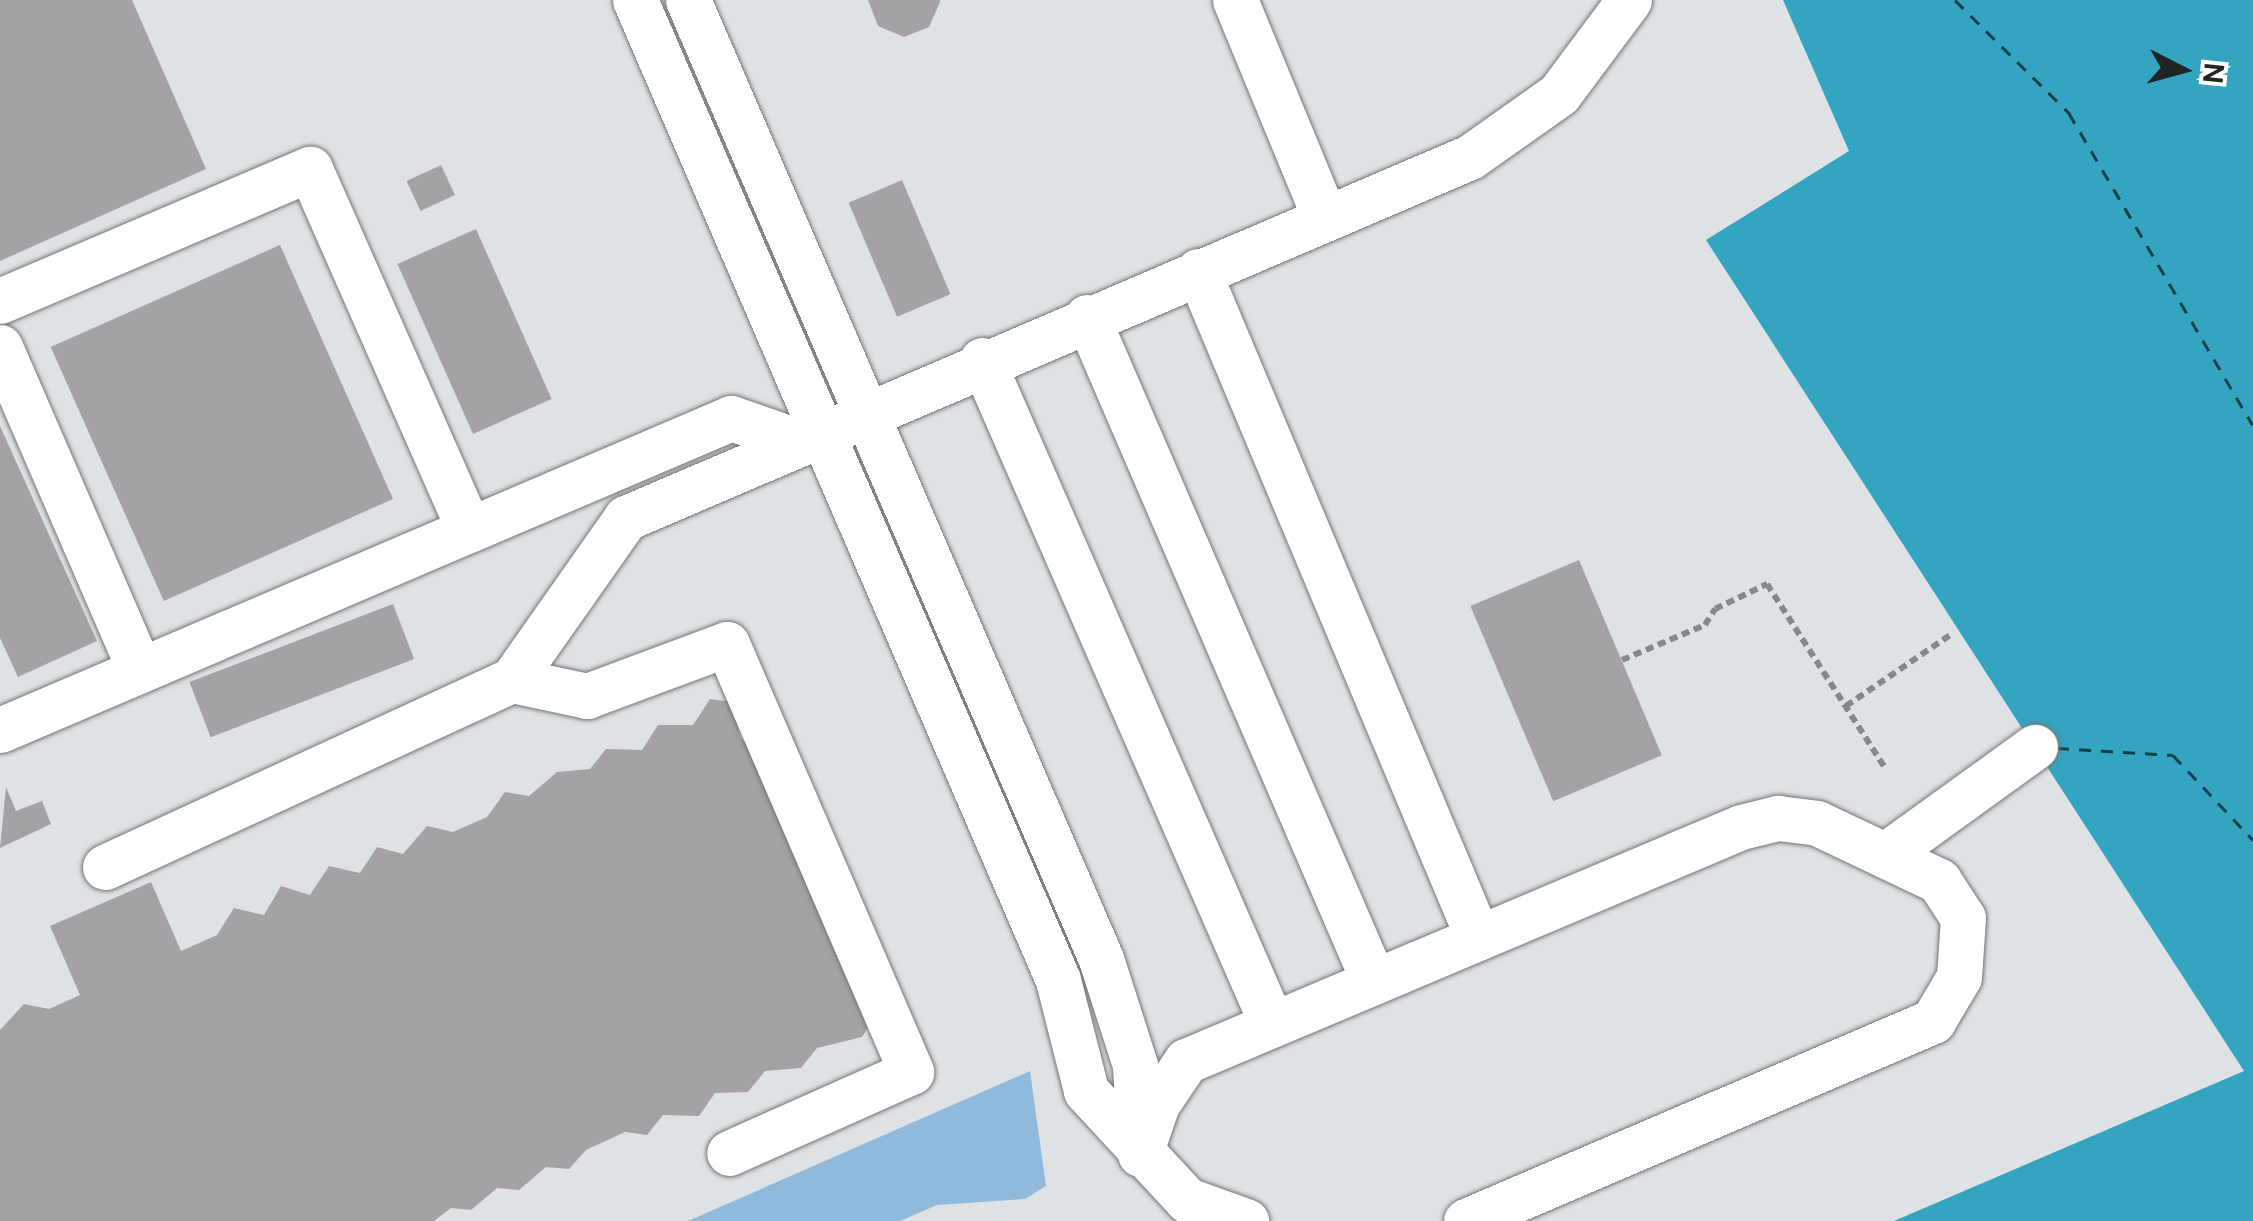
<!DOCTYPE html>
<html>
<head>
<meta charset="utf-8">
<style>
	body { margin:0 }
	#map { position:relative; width:2253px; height:1221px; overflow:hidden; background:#dfe2e4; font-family:"DM Sans",sans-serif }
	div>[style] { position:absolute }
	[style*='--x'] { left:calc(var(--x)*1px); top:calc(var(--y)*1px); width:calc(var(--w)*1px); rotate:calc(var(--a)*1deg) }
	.green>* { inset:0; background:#8fbadc }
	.water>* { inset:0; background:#34a5c0 }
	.ferry>* { height:2.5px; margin-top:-1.25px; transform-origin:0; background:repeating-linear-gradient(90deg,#0f404c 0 12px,transparent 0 22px) }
	.building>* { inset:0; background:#a4a2a5; transform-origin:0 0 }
	.path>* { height:6px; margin-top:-3px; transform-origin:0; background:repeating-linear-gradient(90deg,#86888a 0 8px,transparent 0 13px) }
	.roads { filter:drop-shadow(0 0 2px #737577) drop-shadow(0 0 2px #737577) }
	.minor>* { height:45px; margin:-22.5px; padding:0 22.5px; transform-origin:22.5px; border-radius:22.5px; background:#fff }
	span { translate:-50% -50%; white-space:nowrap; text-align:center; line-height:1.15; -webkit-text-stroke:9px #fff; paint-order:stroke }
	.north { position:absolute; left:2133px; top:20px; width:100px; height:100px; -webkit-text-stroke:8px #fff; paint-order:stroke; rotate:96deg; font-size:28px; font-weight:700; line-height:40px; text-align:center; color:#222324 }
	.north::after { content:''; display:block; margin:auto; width:35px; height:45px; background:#222324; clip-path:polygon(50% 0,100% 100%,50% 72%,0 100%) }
</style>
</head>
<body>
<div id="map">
	<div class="green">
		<i style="clip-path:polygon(1030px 1071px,1046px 1186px,1025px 1199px,937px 1205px,900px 1221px,688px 1221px)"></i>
	</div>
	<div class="water">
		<i style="clip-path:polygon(1783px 0,2253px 0,2253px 1221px,1894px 1221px,2244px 1071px,1706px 240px,1849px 151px)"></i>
	</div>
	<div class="ferry">
		<i style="--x:1955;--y:0;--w:161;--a:44.7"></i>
		<i style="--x:2069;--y:113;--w:362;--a:59.5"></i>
		<i style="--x:2057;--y:748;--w:116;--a:3.5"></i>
		<i style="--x:2173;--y:755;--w:117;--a:46.7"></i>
	</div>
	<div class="building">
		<i style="clip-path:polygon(0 0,132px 0,206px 169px,0 261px)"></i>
		<i style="clip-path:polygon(868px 0,940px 0,940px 2px,929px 27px,904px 37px,878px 26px)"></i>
		<i style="left:441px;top:165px;width:33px;height:38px;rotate:65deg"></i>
		<i style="left:902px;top:180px;width:124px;height:58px;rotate:67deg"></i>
		<i style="left:476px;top:229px;width:186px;height:86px;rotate:66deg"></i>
		<i style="left:280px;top:245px;width:278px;height:251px;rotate:66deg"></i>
		<i style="clip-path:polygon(0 426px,97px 641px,18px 677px,0 638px)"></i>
		<i style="left:1579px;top:560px;width:212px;height:118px;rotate:67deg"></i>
		<i style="left:393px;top:604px;width:59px;height:218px;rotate:69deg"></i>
		<i style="clip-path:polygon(710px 699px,732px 702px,740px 737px,754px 751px,857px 996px,868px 1027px,862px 1037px,817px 1048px,801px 1068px,765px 1071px,748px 1092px,715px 1093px,699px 1116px,663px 1115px,647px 1135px,625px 1132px,586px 1150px,569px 1169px,546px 1167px,519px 1190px,497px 1188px,471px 1210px,451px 1208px,434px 1221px,0 1221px,0 1030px,24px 1004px,49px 1009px,80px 995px,50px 926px,151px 882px,181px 951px,217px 935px,234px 908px,264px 915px,281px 886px,310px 895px,329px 866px,360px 873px,377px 847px,403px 854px,427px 826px,453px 832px,487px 817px,505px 792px,529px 796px,557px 772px,590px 769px,606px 749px,642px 750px,658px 725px,693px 725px)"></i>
		<i style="clip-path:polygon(6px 787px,16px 811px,42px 801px,51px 824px,0 848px)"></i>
	</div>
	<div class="path">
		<i style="--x:1622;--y:660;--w:90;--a:-22.9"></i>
		<i style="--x:1705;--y:625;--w:19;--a:-58"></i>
		<i style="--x:1715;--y:609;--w:58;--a:-25.7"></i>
		<i style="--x:1767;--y:584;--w:219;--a:57.3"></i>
		<i style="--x:1846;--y:706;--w:126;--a:-34.3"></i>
	</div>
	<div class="roads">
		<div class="minor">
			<i style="--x:635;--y:0;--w:1067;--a:66.65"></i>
			<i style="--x:1058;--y:980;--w:114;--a:75.8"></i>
			<i style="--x:1086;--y:1091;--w:149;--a:47.2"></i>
			<i style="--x:1187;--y:1200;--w:63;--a:19.6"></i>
			<i style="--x:688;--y:0;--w:1044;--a:66.7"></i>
			<i style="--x:1101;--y:959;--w:111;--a:72.2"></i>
			<i style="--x:1135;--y:1065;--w:73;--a:86.9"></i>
			<i style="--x:1235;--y:0;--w:236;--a:67.6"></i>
			<i style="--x:1198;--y:271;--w:723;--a:67.23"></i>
			<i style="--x:0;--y:301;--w:337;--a:-23.1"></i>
			<i style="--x:310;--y:169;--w:394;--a:66.2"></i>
			<i style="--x:1087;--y:317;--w:724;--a:66.66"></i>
			<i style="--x:0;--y:347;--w:352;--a:66.6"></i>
			<i style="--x:982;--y:360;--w:725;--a:66.41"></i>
			<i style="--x:512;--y:680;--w:198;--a:-54.9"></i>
			<i style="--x:626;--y:518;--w:918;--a:-23.16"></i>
			<i style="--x:1470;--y:157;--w:109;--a:-35.3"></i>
			<i style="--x:1559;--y:94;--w:117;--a:-53.3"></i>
			<i style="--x:0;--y:730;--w:795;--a:-23.11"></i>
			<i style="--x:731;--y:418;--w:67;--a:19.2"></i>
			<i style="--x:1885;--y:855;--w:185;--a:-35.8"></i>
			<i style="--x:105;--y:867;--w:448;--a:-24.7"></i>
			<i style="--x:512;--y:680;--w:77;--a:12"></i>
			<i style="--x:587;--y:696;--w:149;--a:-20.4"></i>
			<i style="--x:727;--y:644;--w:466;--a:66.7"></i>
			<i style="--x:911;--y:1072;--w:199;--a:156"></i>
			<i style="--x:1140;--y:1154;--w:53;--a:-71.2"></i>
			<i style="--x:1157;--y:1104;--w:52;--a:-56"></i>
			<i style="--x:1186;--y:1061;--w:602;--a:-22.86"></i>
			<i style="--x:1741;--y:827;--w:38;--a:-14"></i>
			<i style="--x:1778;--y:818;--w:39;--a:7"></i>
			<i style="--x:1817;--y:823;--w:135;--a:25.4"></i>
			<i style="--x:1939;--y:881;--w:44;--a:57"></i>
			<i style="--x:1963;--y:918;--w:59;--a:93.9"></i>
			<i style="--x:1959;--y:977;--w:51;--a:120.6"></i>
			<i style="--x:1933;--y:1021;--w:508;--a:156.82"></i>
		</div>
	</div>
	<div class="north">N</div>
</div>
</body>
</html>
